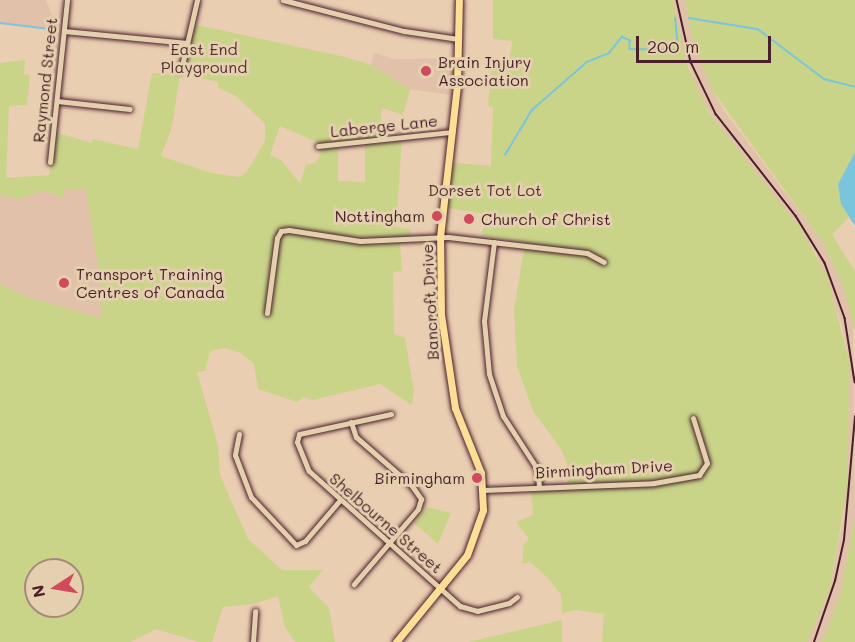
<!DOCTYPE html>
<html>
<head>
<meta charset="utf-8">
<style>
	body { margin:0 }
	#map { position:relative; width:855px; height:642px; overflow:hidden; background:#eaceb2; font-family:Mali,sans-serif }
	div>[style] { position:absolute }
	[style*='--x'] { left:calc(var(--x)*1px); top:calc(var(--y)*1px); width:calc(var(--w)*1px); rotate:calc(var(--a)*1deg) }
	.built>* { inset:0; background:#e2c1aa }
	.green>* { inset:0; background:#c9d488 }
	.water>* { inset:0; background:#7bc5dc }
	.stream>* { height:1.5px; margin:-0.75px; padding:0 0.75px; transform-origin:0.75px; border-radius:0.75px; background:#7bc5dc }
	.roads { filter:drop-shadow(0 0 2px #4a1f2b) drop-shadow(0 0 2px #4a1f2b) }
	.minor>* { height:5px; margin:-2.5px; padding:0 2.5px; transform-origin:2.5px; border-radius:2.5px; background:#e4cfae }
	.major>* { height:7px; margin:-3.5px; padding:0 3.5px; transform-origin:3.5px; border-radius:3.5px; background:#fcde96 }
	.rail>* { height:1.5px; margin:-0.75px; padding:0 0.75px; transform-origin:0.75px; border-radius:0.75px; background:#4a1f2b }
	.dots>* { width:16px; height:16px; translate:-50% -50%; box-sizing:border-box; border:3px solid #e4cfae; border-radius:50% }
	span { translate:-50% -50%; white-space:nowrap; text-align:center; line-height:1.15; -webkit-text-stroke:6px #e4cfae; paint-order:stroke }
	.park-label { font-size:16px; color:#573134 }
	.poi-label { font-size:16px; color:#4a1f2b }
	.left { translate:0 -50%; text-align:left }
	.right { translate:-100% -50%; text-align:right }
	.street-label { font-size:16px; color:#4a1f2b }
	.north { position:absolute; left:24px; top:558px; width:60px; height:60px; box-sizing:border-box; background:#e4cfae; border:2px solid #a6897a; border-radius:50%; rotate:258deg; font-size:16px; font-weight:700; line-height:24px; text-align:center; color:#4a1f2b }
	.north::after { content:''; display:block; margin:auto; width:21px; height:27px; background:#d1495b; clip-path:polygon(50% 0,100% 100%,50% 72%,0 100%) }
	.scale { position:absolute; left:636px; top:36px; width:135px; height:27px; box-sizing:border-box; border:3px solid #4a1f2b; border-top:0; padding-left:8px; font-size:18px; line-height:21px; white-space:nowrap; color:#4a1f2b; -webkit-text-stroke:4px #e4cfae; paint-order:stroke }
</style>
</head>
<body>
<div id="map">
	<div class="built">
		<i style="clip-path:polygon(0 0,46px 0,58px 30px,0 24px)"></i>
		<i style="clip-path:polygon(673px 0,685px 0,712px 90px,724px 111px,822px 241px,843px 286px,853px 320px,855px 517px,840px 595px,822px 642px,807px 642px,830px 589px,844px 514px,849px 360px,842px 325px,816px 253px,722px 133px,699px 94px,679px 37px)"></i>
		<i style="clip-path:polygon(374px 53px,394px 59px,458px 58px,456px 96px,410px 89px,371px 65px)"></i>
		<i style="clip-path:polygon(86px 188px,102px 291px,101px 318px,27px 297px,0 284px,0 195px,20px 199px,44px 190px,62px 198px,66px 190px)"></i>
	</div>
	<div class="green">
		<i style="clip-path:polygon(493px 0,673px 0,686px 62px,709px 113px,800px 228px,827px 276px,849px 360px,848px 482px,830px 589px,807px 642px,602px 642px,604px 614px,576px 610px,562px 613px,561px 595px,548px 578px,530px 562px,522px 564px,524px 544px,529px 539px,516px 522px,533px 515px,531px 492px,539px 492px,539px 487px,568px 485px,568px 466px,561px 449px,533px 411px,517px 366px,514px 310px,525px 242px,482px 236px,485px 214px,442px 207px,448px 162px,491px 166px,493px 107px,488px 106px,492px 61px,509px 63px,512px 41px,493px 39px)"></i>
		<i style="clip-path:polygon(685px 0,855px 0,855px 152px,838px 184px,849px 217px,832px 235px,855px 271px,855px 332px,843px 286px,822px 241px,712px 90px,693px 42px)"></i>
		<i style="clip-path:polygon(evenodd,192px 24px,345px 57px,371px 65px,410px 89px,403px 115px,382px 108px,379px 141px,402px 139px,396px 227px,410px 229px,411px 241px,400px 244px,402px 271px,393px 272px,394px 334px,405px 338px,414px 391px,412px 405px,380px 384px,313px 400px,303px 397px,297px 402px,258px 389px,254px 364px,241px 353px,225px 348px,210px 351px,205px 371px,197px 372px,218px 445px,220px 475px,248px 539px,282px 570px,323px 570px,309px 587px,329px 608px,335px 642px,295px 642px,285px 627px,278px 596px,253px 604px,223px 607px,212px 642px,199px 642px,156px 629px,131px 642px,0 642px,0 284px,27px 297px,101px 318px,102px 291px,86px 189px,66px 190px,63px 198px,44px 190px,20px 199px,0 195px,0 63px,25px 60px,24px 74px,30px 75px,27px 105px,9px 106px,6px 178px,49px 175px,54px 132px,92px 143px,93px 139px,138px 149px,152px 73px,180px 74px,192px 24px,180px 74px,218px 82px,218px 88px,236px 96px,265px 124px,265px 141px,246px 173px,239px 177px,211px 173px,161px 156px,172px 127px,180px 74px,192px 24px,280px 126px,319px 143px,321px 153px,316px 162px,306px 165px,300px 183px,281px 160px,270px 155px,280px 126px,192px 24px,365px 143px,365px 182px,338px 181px,338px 145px,365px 143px,192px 24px,36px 570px,72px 570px,72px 606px,36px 606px,36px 570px)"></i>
		<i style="clip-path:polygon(427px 507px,451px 513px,438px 544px,414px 523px)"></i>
		<i style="clip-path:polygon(855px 517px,855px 642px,822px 642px,840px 595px)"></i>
		<i style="clip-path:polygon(562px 620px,562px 642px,466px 642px,468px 642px)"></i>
	</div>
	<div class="water">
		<i style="clip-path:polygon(855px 152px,855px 226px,841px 204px,838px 184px)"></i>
	</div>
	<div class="stream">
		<i style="--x:689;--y:18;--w:70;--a:9.1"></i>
		<i style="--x:758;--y:29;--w:83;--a:37.1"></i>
		<i style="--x:824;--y:79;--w:32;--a:14"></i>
		<i style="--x:0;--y:23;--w:58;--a:6.9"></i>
		<i style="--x:505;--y:155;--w:52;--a:-59"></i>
		<i style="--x:532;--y:110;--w:73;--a:-41.1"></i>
		<i style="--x:587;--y:62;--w:24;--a:-22"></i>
		<i style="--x:609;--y:53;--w:21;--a:-51"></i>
		<i style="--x:622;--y:37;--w:9;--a:21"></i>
		<i style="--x:630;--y:40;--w:9;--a:90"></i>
		<i style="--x:630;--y:49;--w:48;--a:1.2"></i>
		<i style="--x:678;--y:50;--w:32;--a:-95"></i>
	</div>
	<div class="roads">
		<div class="minor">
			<i style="--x:283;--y:0;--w:125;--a:14.4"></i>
			<i style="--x:404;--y:31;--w:55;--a:8.4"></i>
			<i style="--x:64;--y:31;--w:124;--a:5.6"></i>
			<i style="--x:181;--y:70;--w:72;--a:-77.1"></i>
			<i style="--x:57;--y:101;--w:73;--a:6.3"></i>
			<i style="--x:318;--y:146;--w:135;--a:-6"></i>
			<i style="--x:50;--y:162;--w:163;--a:-84"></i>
			<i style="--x:494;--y:242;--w:80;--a:97.2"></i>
			<i style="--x:484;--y:321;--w:53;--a:84.6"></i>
			<i style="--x:489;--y:374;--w:44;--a:71.6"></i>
			<i style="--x:503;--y:416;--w:64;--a:57.1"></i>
			<i style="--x:538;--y:470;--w:17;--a:87"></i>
			<i style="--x:267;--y:313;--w:76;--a:-82.4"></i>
			<i style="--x:277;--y:238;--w:8;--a:-60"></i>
			<i style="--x:281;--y:231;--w:8;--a:-7"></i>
			<i style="--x:289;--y:230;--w:72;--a:8.8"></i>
			<i style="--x:360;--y:241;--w:88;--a:-2.6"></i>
			<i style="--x:448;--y:237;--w:140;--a:6.6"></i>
			<i style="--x:587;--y:253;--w:19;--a:28"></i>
			<i style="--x:391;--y:414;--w:94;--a:167.7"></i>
			<i style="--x:299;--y:434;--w:8;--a:104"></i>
			<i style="--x:297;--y:442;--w:31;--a:68"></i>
			<i style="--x:309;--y:471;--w:203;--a:41.8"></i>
			<i style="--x:460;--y:606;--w:18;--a:16"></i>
			<i style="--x:477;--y:611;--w:33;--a:-14"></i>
			<i style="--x:509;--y:603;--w:10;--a:-37"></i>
			<i style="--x:351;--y:422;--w:16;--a:72"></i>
			<i style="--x:356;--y:437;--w:74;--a:41.2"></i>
			<i style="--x:412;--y:486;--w:16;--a:55"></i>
			<i style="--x:421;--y:499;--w:10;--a:107"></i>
			<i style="--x:418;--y:509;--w:99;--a:130.5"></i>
			<i style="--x:239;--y:434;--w:21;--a:101"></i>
			<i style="--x:235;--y:455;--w:45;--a:69.1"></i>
			<i style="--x:251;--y:497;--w:66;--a:46.8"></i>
			<i style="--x:296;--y:545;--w:10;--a:-24"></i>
			<i style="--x:305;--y:541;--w:54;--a:-49.5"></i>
			<i style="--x:483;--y:490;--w:171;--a:-2.3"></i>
			<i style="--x:654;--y:483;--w:46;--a:-10.1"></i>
			<i style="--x:699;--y:475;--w:14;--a:-56"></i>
			<i style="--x:707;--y:463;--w:47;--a:-107.3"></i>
			<i style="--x:253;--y:642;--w:31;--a:-86"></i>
		</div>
		<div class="major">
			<i style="--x:396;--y:642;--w:112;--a:-50.8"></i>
			<i style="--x:467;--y:555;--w:48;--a:-70.4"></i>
			<i style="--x:483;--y:510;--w:37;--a:-93"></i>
			<i style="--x:481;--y:473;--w:70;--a:-111.8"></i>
			<i style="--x:455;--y:408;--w:95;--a:-98.5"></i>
			<i style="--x:441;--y:314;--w:77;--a:-90.7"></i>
			<i style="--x:440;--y:237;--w:153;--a:-83.6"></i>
			<i style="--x:457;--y:85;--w:85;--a:-88.7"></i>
		</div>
	</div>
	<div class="rail">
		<i style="--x:677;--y:0;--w:64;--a:77.3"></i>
		<i style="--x:691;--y:62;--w:58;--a:64.3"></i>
		<i style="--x:716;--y:114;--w:130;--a:51.9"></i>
		<i style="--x:796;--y:216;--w:55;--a:58.3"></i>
		<i style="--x:825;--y:263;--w:59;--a:70"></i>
		<i style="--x:845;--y:318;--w:65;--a:81.1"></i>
		<i style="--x:814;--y:642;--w:65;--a:-71"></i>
		<i style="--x:835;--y:581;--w:42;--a:-77.6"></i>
		<i style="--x:844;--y:540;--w:124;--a:-84.9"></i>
	</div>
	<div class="dots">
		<i style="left:426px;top:71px;background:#d1495b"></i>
		<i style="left:437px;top:216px;background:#d1495b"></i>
		<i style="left:469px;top:219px;background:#d1495b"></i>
		<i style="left:64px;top:283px;background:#d1495b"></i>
		<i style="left:477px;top:478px;background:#d1495b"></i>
	</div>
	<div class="park-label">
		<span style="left:204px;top:58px">East End<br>Playground</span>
		<span style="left:485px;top:190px">Dorset Tot Lot</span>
	</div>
	<div class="poi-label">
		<span class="left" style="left:438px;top:71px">Brain Injury<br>Association</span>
		<span class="right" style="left:425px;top:216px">Nottingham</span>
		<span class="left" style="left:481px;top:219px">Church of Christ</span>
		<span class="left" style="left:76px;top:283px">Transport Training<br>Centres of Canada</span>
		<span class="right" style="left:465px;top:478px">Birmingham</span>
	</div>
	<div class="street-label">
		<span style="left:45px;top:80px;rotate:-84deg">Raymond Street</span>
		<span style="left:384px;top:126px;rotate:-6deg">Laberge Lane</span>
		<span style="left:430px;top:302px;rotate:-93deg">Bancroft Drive</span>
		<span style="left:604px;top:469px;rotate:-3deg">Birmingham Drive</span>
		<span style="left:386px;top:523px;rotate:41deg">Shelbourne Street</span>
	</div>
	<div class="north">N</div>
	<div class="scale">200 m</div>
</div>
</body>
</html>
